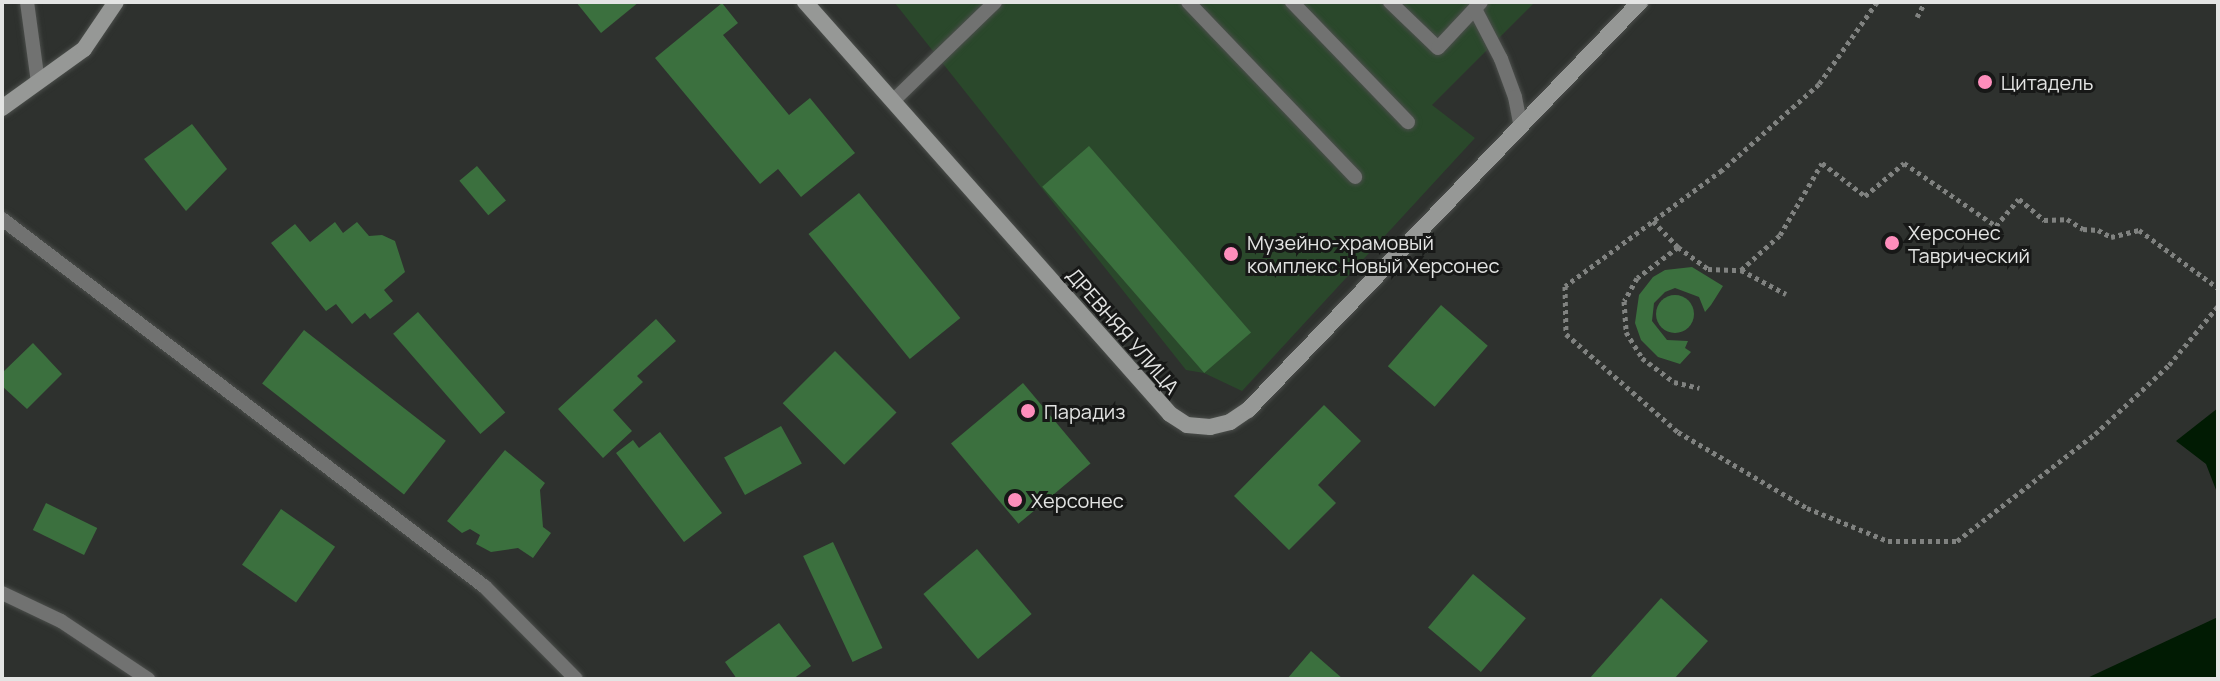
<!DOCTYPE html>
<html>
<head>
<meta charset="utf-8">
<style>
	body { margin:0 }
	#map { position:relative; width:2220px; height:681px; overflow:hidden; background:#2e312e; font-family:Manrope,sans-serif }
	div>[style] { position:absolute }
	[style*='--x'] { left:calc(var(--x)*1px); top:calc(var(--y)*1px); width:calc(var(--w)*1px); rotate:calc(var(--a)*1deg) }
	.green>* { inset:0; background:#2a482b }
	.water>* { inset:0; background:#011b03 }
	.building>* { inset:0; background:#3b703e; transform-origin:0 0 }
	.round { border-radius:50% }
	.path>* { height:5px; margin-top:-2.5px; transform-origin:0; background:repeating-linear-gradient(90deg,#808280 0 4px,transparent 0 8px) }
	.roads { filter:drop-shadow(0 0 2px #4b4e4b) drop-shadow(0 0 2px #4b4e4b) }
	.service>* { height:14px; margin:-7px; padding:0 7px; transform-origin:7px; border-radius:7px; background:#717271 }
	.secondary>* { height:16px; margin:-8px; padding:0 8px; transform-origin:8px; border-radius:8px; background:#969896 }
	.dots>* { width:22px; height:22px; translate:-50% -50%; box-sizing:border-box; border:4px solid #171817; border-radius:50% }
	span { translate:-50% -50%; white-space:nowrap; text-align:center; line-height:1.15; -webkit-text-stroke:6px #171817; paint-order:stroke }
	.poi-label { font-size:20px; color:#e3e4e3 }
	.left { translate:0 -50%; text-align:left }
	.street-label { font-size:20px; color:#e3e4e3 }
	.frame { position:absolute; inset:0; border:4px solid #e3e4e3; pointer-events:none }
</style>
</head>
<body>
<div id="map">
	<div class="green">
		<i style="clip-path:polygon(894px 2px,1535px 2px,1432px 105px,1475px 138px,1242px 391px,1204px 373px,1186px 370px)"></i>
	</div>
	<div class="water">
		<i style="clip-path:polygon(2218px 408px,2218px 495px,2206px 464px,2176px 441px)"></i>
		<i style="clip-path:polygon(2218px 617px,2218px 679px,2085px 679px)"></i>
	</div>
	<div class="building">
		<i style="clip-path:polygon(576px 2px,639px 2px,601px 33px)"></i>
		<i style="clip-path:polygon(722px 3px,738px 23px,723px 35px,789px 115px,810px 98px,855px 153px,801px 197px,778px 169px,760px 184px,655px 58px)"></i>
		<i style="clip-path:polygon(192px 124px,227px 169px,186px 211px,144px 159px)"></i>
		<i style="left:1089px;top:146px;width:247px;height:62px;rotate:49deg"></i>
		<i style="left:477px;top:166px;width:45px;height:23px;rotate:50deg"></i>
		<i style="left:859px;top:193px;width:161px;height:65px;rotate:51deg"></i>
		<i style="clip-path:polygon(335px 222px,343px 233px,357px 222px,369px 236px,382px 235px,395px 241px,405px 272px,384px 290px,393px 301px,370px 319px,365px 313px,352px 324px,336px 304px,326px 311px,271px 243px,295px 224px,310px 242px)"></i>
		<i style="clip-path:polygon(1692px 267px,1723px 286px,1711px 305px,1705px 312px,1699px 297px,1675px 288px,1665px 292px,1654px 303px,1652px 321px,1667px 340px,1688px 341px,1685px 348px,1691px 352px,1680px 364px,1658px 357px,1641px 340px,1635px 323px,1639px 295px,1653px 277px,1665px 270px)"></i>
		<i class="round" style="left:1656px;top:295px;width:38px;height:38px"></i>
		<i style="left:1441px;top:305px;width:62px;height:81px;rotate:41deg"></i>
		<i style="left:418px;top:312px;width:133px;height:33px;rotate:49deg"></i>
		<i style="clip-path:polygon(656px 319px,676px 341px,637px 376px,643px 382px,613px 410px,632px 431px,603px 458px,558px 409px)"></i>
		<i style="left:304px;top:330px;width:180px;height:68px;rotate:38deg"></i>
		<i style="clip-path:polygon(33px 343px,62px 374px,27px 409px,2px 386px,2px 373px)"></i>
		<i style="left:835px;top:351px;width:87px;height:74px;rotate:45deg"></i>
		<i style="left:1023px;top:383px;width:105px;height:94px;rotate:50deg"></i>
		<i style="clip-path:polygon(1324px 405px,1361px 441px,1318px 485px,1336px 503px,1289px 550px,1234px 496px)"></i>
		<i style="left:781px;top:426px;width:43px;height:65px;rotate:61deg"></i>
		<i style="clip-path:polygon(660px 432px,722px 513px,684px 542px,616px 453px,633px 440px,639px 448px)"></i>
		<i style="clip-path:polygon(505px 450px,545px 483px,540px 490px,543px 527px,551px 533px,533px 558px,518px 548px,491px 552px,476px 544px,480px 535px,470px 529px,462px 533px,447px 521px)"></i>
		<i style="left:46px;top:503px;width:57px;height:30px;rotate:26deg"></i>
		<i style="left:281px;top:509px;width:66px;height:68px;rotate:35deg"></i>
		<i style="left:833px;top:542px;width:117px;height:33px;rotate:65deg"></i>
		<i style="left:977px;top:549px;width:85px;height:70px;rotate:50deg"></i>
		<i style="left:1473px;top:574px;width:69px;height:70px;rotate:40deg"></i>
		<i style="clip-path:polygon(1661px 598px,1708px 641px,1674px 679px,1589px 679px)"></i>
		<i style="clip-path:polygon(779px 623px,811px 666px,793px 679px,737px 679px,725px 662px)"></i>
		<i style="clip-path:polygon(1311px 651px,1343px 679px,1287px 679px)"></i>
	</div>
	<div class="path">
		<i style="--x:1877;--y:2;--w:100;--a:125.3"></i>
		<i style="--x:1819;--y:84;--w:130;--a:138.4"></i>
		<i style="--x:1722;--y:170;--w:195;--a:143.5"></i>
		<i style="--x:1565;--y:286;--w:48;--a:88.8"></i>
		<i style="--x:1566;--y:334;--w:149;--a:41.2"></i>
		<i style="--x:1678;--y:432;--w:150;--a:30.5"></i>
		<i style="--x:1807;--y:508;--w:87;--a:22.2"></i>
		<i style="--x:1888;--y:541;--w:69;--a:0"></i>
		<i style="--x:1957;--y:541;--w:175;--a:-37.8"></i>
		<i style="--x:2095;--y:434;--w:101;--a:-43"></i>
		<i style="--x:2169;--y:365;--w:77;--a:-50.3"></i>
		<i style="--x:1917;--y:17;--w:17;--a:-62"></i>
		<i style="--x:1653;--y:221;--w:36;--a:46"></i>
		<i style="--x:1678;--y:247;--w:37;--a:36"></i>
		<i style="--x:1708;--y:269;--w:33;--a:2"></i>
		<i style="--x:1741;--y:270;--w:51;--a:28.1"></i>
		<i style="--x:1678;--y:247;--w:51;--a:142.9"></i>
		<i style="--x:1637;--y:278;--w:26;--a:119"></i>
		<i style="--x:1624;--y:301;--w:31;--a:86"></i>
		<i style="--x:1626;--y:332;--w:31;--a:58"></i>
		<i style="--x:1642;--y:358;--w:40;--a:37"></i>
		<i style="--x:1674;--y:382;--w:26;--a:13"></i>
		<i style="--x:1741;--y:270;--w:52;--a:-41.9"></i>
		<i style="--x:1780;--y:235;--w:83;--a:-59.7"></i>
		<i style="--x:1822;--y:163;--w:54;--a:37.5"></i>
		<i style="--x:1865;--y:196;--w:51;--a:-40.2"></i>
		<i style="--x:1904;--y:163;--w:112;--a:34.4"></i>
		<i style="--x:1996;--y:226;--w:35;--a:-50"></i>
		<i style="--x:2019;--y:199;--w:33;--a:40"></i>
		<i style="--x:2044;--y:220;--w:23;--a:-2"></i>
		<i style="--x:2067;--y:219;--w:19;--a:32"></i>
		<i style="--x:2083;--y:229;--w:15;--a:4"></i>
		<i style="--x:2098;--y:230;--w:15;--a:28"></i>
		<i style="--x:2111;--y:237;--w:29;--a:-14"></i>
		<i style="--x:2139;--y:230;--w:98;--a:36.3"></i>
	</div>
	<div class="roads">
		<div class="service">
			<i style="--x:27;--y:2;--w:81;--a:82.2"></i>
			<i style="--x:1188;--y:2;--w:242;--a:46.3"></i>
			<i style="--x:1292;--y:2;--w:167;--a:46"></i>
			<i style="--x:1390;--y:2;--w:66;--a:43.8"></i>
			<i style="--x:1438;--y:48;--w:63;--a:-46.9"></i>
			<i style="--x:1475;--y:9;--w:56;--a:62.5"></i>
			<i style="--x:1501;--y:59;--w:40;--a:69.8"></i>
			<i style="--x:1515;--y:97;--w:31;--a:79"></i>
			<i style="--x:893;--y:101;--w:142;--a:-44.1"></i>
			<i style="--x:2;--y:219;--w:607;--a:37.3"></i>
			<i style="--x:485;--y:587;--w:129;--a:45.3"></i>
			<i style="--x:2;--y:593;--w:65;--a:25.4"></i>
			<i style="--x:61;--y:621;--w:105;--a:33.7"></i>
		</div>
		<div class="secondary">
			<i style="--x:805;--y:2;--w:550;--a:48.46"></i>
			<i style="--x:1170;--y:414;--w:20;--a:33"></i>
			<i style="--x:1187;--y:425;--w:23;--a:5"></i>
			<i style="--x:1210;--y:427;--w:21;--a:-14"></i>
			<i style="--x:1230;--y:422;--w:22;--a:-34"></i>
			<i style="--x:1248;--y:410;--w:566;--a:-46.15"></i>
			<i style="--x:2;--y:108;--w:101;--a:-35.7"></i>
			<i style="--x:84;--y:49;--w:57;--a:-55.8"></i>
		</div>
	</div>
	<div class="dots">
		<i style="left:1985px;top:82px;background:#fe8ebc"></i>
		<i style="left:1892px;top:243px;background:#fe8ebc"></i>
		<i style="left:1231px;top:254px;background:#fe8ebc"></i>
		<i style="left:1028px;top:411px;background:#fe8ebc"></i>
		<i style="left:1015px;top:500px;background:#fe8ebc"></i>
	</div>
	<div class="poi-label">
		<span class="left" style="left:2001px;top:82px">Цитадель</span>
		<span class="left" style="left:1908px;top:244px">Херсонес<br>Таврический</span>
		<span class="left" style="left:1247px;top:254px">Музейно-храмовый<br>комплекс Новый Херсонес</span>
		<span class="left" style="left:1044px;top:411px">Парадиз</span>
		<span class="left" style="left:1031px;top:500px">Херсонес</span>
	</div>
	<div class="street-label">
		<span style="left:1123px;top:331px;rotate:49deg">ДРЕВНЯЯ УЛИЦА</span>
	</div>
	<div class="frame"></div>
</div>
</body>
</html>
